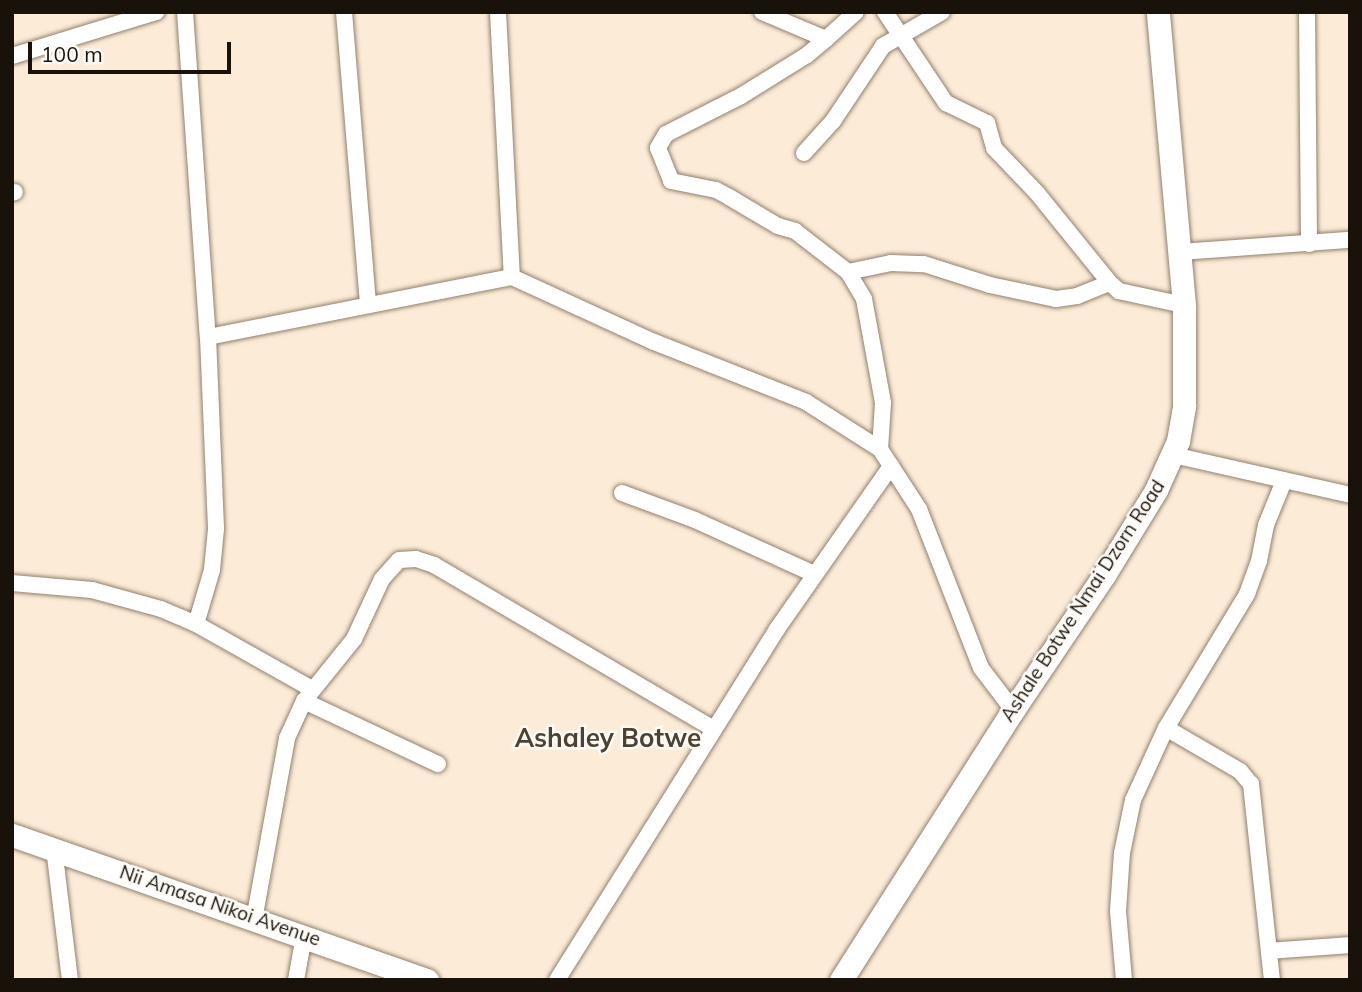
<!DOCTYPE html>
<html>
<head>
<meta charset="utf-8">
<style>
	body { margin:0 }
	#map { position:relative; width:1362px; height:992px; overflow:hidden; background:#fcebd7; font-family:Mulish,sans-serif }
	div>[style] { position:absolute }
	.roads { filter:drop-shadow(0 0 2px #90816e) drop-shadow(0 0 2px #90816e) }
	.street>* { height:16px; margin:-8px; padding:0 8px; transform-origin:8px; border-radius:8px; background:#fff }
	.secondary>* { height:23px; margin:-11.5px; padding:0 11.5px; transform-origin:11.5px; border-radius:11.5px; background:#fff }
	span { translate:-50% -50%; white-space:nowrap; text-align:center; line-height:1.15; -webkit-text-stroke:5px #fefbf7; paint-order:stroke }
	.street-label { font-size:19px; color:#18120b }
	.district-label { font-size:26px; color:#4e4130; font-weight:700 }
	.frame { position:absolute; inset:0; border:14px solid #18120b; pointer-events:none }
	.scale { position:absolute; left:28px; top:42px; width:203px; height:32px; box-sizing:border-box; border:4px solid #18120b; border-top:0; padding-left:9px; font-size:21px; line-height:24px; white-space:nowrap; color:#18120b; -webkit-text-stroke:5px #fefbf7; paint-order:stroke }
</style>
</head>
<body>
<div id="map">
	<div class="roads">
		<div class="street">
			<i style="left:185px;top:12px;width:326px;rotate:86deg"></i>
			<i style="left:208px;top:337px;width:192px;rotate:87.6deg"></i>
			<i style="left:216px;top:529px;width:41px;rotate:95.6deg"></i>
			<i style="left:212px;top:570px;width:56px;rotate:106.5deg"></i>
			<i style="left:344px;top:12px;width:294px;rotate:85.3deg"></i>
			<i style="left:498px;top:12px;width:265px;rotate:87deg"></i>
			<i style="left:512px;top:277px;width:156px;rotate:24.6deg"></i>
			<i style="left:654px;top:342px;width:163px;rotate:21.5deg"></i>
			<i style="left:806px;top:402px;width:88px;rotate:32.4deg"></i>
			<i style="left:880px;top:449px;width:72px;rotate:57deg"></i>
			<i style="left:919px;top:509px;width:171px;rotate:68.7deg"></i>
			<i style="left:981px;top:668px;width:53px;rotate:52.7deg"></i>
			<i style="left:762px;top:12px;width:69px;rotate:22.9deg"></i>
			<i style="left:826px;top:39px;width:40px;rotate:-42deg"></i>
			<i style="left:885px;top:12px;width:110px;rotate:56.2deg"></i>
			<i style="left:946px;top:103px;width:46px;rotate:26deg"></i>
			<i style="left:987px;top:123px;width:26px;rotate:74deg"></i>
			<i style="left:994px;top:148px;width:62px;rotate:46.3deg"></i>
			<i style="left:1037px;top:193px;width:116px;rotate:51deg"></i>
			<i style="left:1110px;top:283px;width:12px;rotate:42deg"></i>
			<i style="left:1119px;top:291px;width:66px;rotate:12.2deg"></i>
			<i style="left:1307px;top:12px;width:232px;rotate:89.5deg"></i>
			<i style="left:826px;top:39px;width:25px;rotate:140deg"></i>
			<i style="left:807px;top:55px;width:78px;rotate:148.2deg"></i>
			<i style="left:741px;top:96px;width:84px;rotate:153.1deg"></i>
			<i style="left:666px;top:134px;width:16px;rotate:120deg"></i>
			<i style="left:658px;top:148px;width:35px;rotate:68deg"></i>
			<i style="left:671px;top:181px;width:46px;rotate:11.3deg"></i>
			<i style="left:716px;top:190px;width:15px;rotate:28deg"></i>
			<i style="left:729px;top:197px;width:57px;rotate:30.6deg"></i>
			<i style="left:778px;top:226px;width:18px;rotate:16deg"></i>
			<i style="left:795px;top:231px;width:67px;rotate:37.7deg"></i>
			<i style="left:848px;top:272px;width:31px;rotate:59deg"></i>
			<i style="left:864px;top:299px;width:106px;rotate:79.6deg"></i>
			<i style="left:883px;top:403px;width:46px;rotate:93.7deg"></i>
			<i style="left:12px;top:56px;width:151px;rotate:-17deg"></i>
			<i style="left:804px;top:153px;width:43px;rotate:-47.8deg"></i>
			<i style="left:833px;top:121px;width:90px;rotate:-56.3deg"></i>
			<i style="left:883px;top:46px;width:68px;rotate:-30deg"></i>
			<i style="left:12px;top:193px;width:3px;rotate:-18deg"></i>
			<i style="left:1181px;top:252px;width:169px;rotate:-4.1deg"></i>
			<i style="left:848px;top:272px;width:44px;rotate:-11.8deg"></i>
			<i style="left:891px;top:263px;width:33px;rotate:2deg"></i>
			<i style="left:924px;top:264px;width:69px;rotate:17.7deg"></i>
			<i style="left:990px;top:285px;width:67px;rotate:12deg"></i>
			<i style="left:1056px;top:299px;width:21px;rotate:-8deg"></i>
			<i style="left:1077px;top:296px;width:35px;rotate:-22deg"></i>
			<i style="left:208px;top:337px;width:310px;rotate:-11.2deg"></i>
			<i style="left:1173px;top:455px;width:181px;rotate:12.7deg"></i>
			<i style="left:622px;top:493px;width:78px;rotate:20.3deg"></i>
			<i style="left:695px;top:520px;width:131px;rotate:24.4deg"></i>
			<i style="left:12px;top:583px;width:80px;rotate:5deg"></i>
			<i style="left:92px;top:590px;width:72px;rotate:15.4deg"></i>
			<i style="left:161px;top:609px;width:38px;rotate:23deg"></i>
			<i style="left:196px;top:624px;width:133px;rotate:29.3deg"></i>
			<i style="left:304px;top:701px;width:148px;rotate:25.2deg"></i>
			<i style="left:1166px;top:728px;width:86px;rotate:30.2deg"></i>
			<i style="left:1240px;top:771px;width:17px;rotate:50deg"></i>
			<i style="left:1251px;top:784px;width:197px;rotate:83.9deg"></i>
			<i style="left:54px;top:848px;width:133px;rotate:83.1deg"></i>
			<i style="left:254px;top:920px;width:185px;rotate:-79.7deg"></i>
			<i style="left:287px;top:738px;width:41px;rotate:-65.3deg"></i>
			<i style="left:304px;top:701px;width:80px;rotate:-51.1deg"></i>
			<i style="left:354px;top:639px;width:66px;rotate:-65deg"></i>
			<i style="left:382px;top:579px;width:25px;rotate:-48deg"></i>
			<i style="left:399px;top:560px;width:17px;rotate:-3deg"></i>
			<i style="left:416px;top:559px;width:19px;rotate:18deg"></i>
			<i style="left:434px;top:565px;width:324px;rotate:30.4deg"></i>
			<i style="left:1269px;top:951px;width:81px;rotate:-4.2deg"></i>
			<i style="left:296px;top:980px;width:45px;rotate:-79.7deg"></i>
			<i style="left:557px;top:980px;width:414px;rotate:-57.9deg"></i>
			<i style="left:777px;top:629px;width:199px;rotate:-55deg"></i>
			<i style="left:1124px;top:980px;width:69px;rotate:-95deg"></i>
			<i style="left:1118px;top:911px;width:58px;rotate:-86.1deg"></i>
			<i style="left:1122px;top:853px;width:54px;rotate:-78.3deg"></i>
			<i style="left:1133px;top:800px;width:79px;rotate:-65.4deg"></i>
			<i style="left:1166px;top:728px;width:157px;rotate:-58.8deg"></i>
			<i style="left:1247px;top:594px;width:35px;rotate:-70deg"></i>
			<i style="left:1259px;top:561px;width:37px;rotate:-79deg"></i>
			<i style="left:1266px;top:525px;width:48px;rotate:-67.8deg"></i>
		</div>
		<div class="secondary">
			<i style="left:12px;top:835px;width:440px;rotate:19.3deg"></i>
			<i style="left:841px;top:980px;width:320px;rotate:-57.5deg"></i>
			<i style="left:1013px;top:710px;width:163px;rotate:-56deg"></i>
			<i style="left:1104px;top:575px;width:100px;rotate:-58.5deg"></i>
			<i style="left:1156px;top:490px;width:54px;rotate:-65.8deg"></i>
			<i style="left:1178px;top:441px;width:36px;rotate:-80deg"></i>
			<i style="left:1184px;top:406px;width:101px;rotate:-90deg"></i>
			<i style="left:1184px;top:305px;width:294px;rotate:-95.1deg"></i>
		</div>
	</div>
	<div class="street-label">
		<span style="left:1083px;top:601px;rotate:-57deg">Ashale Botwe Nmai Dzorn Road</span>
		<span style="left:220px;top:906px;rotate:19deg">Nii Amasa Nikoi Avenue</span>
	</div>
	<div class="district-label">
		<span style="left:608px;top:738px">Ashaley Botwe</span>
	</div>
	<div class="frame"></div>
	<div class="scale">100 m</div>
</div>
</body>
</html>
